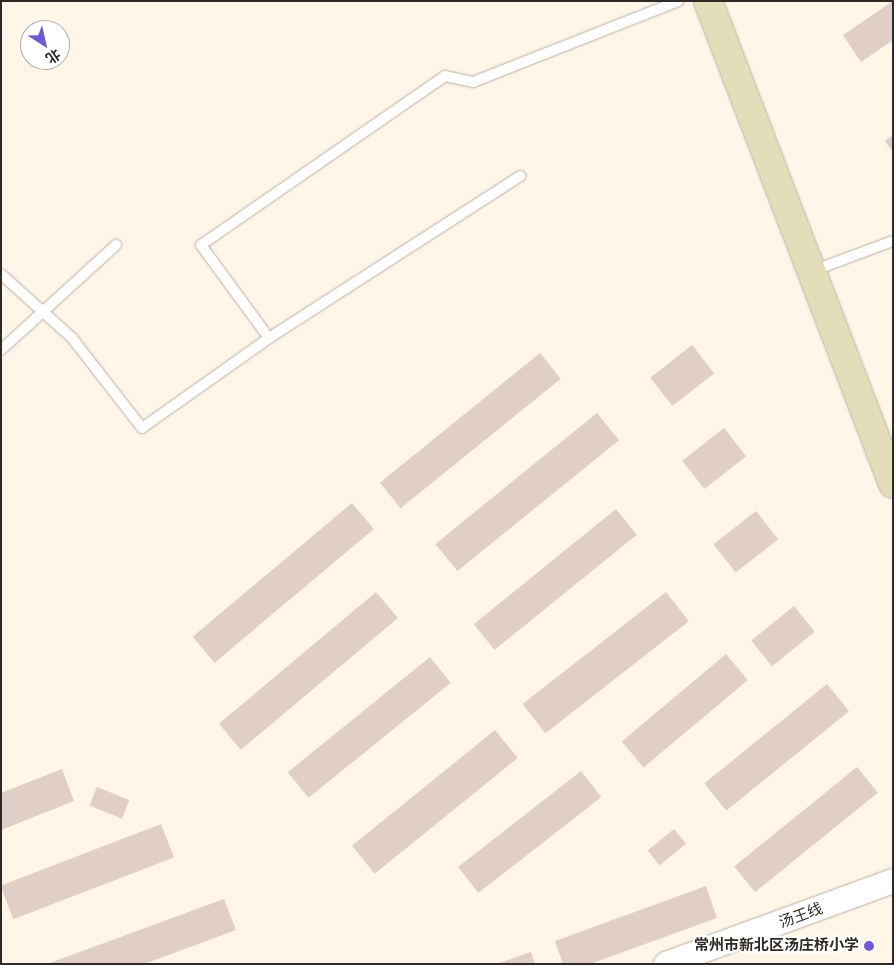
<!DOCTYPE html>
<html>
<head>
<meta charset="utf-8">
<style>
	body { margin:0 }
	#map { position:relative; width:894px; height:965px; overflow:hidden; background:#fff5e9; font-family:"Roboto Serif","Noto Sans SC",serif }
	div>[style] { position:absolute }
	.building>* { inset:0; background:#e1cec6; transform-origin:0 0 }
	.roads { filter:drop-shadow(0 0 1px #bcb0a2) drop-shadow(0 0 1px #bcb0a2) }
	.service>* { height:10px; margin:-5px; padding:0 5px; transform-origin:5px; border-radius:5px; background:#fff }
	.tertiary>* { height:24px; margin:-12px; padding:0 12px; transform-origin:12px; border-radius:12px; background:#fff }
	.secondary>* { height:28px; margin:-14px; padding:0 14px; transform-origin:14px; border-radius:14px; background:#e3deb9 }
	.dots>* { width:14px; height:14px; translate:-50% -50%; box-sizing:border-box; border:2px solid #fff; border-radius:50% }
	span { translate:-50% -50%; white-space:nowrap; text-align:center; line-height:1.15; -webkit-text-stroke:4.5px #fff; paint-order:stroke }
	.street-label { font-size:15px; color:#2f2a25 }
	.poi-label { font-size:15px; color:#2f2a25; font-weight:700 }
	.right { translate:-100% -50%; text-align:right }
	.frame { position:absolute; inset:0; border:2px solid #2f2a25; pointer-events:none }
	.north { position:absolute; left:20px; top:20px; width:50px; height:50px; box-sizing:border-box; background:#fff; border:1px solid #acaaa8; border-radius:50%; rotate:145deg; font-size:14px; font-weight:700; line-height:20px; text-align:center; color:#2f2a25 }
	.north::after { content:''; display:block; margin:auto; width:18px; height:22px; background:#6f5ad4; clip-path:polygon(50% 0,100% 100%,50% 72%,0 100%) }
</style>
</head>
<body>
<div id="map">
	<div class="building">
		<i style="clip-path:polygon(893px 1px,893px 40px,861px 62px,843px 35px)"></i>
		<i style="clip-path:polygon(893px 135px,893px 152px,885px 141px)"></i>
		<i style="left:692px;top:345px;width:36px;height:53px;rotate:52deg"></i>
		<i style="left:540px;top:353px;width:33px;height:206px;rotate:51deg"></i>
		<i style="left:597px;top:413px;width:35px;height:208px;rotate:51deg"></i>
		<i style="left:724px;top:428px;width:36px;height:53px;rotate:52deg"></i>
		<i style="left:352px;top:503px;width:34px;height:208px;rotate:50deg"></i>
		<i style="left:616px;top:509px;width:33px;height:183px;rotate:51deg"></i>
		<i style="left:756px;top:511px;width:36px;height:54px;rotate:52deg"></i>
		<i style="left:376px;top:592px;width:34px;height:205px;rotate:50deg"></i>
		<i style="left:666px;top:592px;width:37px;height:182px;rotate:52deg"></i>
		<i style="left:794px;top:606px;width:33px;height:55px;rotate:51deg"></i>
		<i style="left:726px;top:654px;width:34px;height:136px;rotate:50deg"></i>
		<i style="left:430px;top:657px;width:33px;height:183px;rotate:51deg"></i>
		<i style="left:827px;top:684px;width:35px;height:158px;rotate:51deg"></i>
		<i style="left:495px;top:730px;width:36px;height:184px;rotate:51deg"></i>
		<i style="left:857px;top:767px;width:33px;height:158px;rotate:51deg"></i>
		<i style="clip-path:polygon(62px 769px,74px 801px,1px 830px,1px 793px)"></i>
		<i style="left:581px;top:771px;width:33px;height:156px;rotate:52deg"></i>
		<i style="left:97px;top:787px;width:35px;height:20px;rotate:22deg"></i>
		<i style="left:161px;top:824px;width:36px;height:172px;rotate:69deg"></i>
		<i style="left:674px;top:829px;width:19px;height:34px;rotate:51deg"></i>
		<i style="clip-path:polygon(706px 886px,717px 918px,590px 964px,563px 964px,555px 941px)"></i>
		<i style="clip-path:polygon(224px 899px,236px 930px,144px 964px,47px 964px)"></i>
		<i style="clip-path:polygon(531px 952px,535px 964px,499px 964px,499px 963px)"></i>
	</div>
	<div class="roads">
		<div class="service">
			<i style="left:812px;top:271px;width:86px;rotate:-20.3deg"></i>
			<i style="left:1px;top:274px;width:96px;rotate:42deg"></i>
			<i style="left:72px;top:338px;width:114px;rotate:52.1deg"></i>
			<i style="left:142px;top:428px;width:156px;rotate:-35.3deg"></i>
			<i style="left:269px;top:338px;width:299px;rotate:-32.8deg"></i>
			<i style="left:269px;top:338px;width:115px;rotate:-126.2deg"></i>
			<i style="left:201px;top:245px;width:297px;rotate:-34.7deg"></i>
			<i style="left:445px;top:76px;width:29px;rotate:12deg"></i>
			<i style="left:473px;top:82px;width:221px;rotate:-21.5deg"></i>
			<i style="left:1px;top:350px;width:156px;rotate:-42.4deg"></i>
		</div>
		<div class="tertiary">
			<i style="left:666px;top:964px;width:242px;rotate:-20.1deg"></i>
		</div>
		<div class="secondary">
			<i style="left:708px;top:1px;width:517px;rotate:69.04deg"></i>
		</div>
	</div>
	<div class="dots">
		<i style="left:869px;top:946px;background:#6f5ad4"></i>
	</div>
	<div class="street-label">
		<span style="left:801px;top:916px;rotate:-20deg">汤王线</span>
	</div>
	<div class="poi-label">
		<span class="right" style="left:859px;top:946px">常州市新北区汤庄桥小学</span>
	</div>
	<div class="frame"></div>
	<div class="north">北</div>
</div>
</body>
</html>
